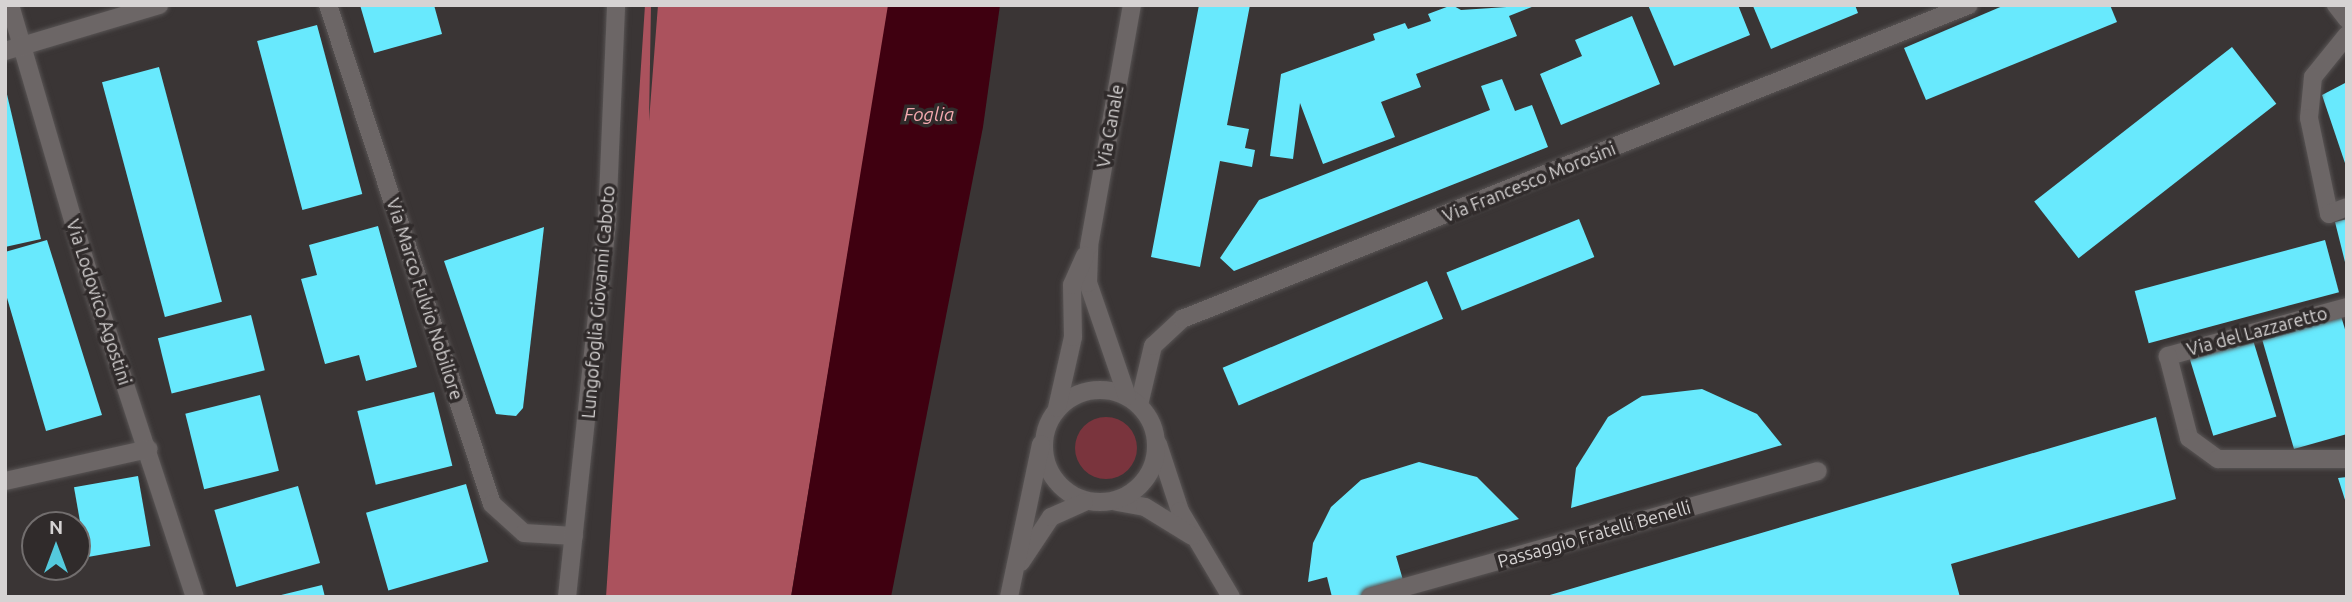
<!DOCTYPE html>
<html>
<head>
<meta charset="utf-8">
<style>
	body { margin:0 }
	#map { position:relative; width:2352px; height:602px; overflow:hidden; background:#3a3535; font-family:Ubuntu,sans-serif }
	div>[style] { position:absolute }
	.green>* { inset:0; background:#7a343d }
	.round { border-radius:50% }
	.forest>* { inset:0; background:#ab525d }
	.water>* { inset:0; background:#3f0010 }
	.building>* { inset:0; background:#68e9fd; transform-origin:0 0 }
	.roads { filter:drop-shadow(0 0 2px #585454) drop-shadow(0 0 2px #585454) }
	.pedestrian>* { height:18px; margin:-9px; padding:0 9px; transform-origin:9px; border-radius:9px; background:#6c6666 }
	.minor>* { height:18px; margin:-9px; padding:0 9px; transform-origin:9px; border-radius:9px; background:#6c6666 }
	.tertiary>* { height:18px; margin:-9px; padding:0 9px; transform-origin:9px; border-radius:9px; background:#6c6666 }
	.tertiary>.ring { margin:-9px; padding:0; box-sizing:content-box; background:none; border:18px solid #6c6666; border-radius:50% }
	span { translate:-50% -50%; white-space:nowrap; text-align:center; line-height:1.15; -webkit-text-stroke:7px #302b2b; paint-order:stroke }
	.street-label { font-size:18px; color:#d6d3d3 }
	.water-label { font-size:19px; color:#f4a9af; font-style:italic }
	.frame { position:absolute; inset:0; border:7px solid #d6d3d3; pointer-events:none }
	.north { position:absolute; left:21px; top:511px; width:70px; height:70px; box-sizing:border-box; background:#302b2b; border:2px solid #726e6e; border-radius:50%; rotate:0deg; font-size:19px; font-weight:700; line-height:28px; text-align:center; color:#d6d3d3 }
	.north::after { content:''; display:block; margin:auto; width:24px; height:32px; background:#54cadd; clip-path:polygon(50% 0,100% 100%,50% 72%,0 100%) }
</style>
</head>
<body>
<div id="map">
	<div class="green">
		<i class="round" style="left:1075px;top:417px;width:62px;height:62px"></i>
	</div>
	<div class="forest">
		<i style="clip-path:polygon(645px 5px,651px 5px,649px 121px,658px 5px,889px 5px,791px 597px,606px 597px)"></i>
	</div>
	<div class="water">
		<i style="clip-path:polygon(888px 5px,1000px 5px,983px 127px,891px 597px,791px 597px)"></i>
	</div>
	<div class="building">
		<i style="clip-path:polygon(360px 5px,434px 5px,442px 34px,374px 53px)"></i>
		<i style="clip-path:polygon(1199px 5px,1250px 5px,1227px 125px,1249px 129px,1245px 148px,1255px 150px,1252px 167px,1220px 161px,1200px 267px,1151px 257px)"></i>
		<i style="clip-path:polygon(1452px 5px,1461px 10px,1537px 5px,1509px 16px,1517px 36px,1416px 74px,1421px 87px,1381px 102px,1395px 137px,1323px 164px,1300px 103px,1293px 159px,1270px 156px,1281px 74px,1375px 40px,1373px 34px,1405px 23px,1408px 29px,1431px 21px,1428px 14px)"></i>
		<i style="clip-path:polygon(1648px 5px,1738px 5px,1750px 35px,1674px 66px)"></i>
		<i style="clip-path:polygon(1855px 5px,1858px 13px,1771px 49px,1753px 6px)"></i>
		<i style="clip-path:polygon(2005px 5px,2110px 5px,2117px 22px,1926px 100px,1904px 48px)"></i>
		<i style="clip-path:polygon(1632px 16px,1660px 84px,1561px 125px,1540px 74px,1582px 56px,1575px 40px)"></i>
		<i style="left:317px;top:25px;width:175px;height:62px;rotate:75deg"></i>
		<i style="left:2232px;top:47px;width:72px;height:251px;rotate:52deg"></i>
		<i style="left:159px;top:67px;width:243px;height:59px;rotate:75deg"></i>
		<i style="clip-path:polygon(1502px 79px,1515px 111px,1532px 105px,1548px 147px,1234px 271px,1220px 258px,1259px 200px,1490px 110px,1481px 86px)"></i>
		<i style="clip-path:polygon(2347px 82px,2347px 169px,2322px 95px)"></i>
		<i style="clip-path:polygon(5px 86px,41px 239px,5px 247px)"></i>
		<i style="left:1579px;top:219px;width:41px;height:143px;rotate:68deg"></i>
		<i style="clip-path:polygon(2347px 219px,2347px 266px,2346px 266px,2335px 222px)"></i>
		<i style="clip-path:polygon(378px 226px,417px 367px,366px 381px,359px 355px,325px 364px,301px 279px,317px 275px,309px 245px)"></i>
		<i style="clip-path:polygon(544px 227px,523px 408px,516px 416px,496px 414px,444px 261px)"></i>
		<i style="clip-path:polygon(47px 240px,102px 415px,46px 431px,5px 291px,5px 252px)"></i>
		<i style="left:2325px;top:240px;width:54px;height:197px;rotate:75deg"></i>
		<i style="left:1427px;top:281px;width:41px;height:222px;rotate:67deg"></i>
		<i style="left:251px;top:315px;width:57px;height:96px;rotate:76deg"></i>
		<i style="clip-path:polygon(2341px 316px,2347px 336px,2347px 434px,2294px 449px,2262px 339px)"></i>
		<i style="left:2253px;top:340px;width:80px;height:66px;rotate:73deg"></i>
		<i style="clip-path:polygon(1702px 389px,1757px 414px,1782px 445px,1571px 508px,1576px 468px,1608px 417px,1642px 396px)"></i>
		<i style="left:434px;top:392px;width:76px;height:79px;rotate:76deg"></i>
		<i style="left:260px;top:395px;width:78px;height:77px;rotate:76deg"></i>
		<i style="clip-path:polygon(2156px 417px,2176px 499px,1951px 564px,1960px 597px,1543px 597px)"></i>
		<i style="clip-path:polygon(1419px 462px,1477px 477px,1519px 519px,1396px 556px,1408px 597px,1332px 597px,1327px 577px,1308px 582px,1313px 543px,1331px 507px,1361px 480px)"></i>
		<i style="left:138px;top:476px;width:71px;height:65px;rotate:80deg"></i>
		<i style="clip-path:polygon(2347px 477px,2347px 503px,2346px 503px,2338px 478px)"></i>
		<i style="left:466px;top:484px;width:81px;height:104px;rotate:74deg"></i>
		<i style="left:298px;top:486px;width:80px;height:87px;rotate:74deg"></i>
		<i style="clip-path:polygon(322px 585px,325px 597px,278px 597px,277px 596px)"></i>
	</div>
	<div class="roads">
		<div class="pedestrian">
			<i style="left:1370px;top:597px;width:465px;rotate:-15.7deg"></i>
		</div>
		<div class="minor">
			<i style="left:10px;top:5px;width:275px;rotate:73.7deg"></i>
			<i style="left:87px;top:269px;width:345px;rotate:71.8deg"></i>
			<i style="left:328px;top:5px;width:525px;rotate:71.81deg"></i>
			<i style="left:492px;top:504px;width:43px;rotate:42.2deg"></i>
			<i style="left:524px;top:533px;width:50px;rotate:3.4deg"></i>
			<i style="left:2347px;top:35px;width:54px;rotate:129deg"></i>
			<i style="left:2313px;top:77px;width:41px;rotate:95.6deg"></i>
			<i style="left:2309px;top:118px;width:98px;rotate:78.2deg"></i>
			<i style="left:2329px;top:214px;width:19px;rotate:-21deg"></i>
			<i style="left:5px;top:51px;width:161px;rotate:-16.6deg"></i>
			<i style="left:2347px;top:307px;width:186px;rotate:164.7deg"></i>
			<i style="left:2168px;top:356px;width:85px;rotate:75.6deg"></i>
			<i style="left:2189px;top:438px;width:36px;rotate:36deg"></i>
			<i style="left:2218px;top:459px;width:129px"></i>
			<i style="left:1139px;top:405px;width:61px;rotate:-76.7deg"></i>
			<i style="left:1153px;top:346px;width:40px;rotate:-43deg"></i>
			<i style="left:1182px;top:319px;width:847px;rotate:-21.75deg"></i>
			<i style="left:1158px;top:444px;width:71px;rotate:71.8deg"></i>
			<i style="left:1180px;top:511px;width:100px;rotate:59.3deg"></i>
			<i style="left:5px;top:481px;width:147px;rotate:-12.6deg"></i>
			<i style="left:1117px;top:502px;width:28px;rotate:10deg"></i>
			<i style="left:1145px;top:507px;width:55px;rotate:31.7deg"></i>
		</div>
		<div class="tertiary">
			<i style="left:2336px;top:5px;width:18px;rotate:52deg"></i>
			<i class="ring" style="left:1044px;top:390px;width:94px;height:94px"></i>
			<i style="left:1127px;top:396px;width:120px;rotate:-109deg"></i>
			<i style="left:1088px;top:283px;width:37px;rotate:-88deg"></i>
			<i style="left:1089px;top:246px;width:245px;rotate:-79.9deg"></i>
			<i style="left:1057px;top:408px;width:73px;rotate:-77.3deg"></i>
			<i style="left:1073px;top:337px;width:52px;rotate:-91.1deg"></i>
			<i style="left:1072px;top:285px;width:32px;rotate:-66deg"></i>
			<i style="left:1021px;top:562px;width:54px;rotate:-56.3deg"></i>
			<i style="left:1051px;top:517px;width:36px;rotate:-24deg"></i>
			<i style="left:567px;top:597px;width:377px;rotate:-83.9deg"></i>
			<i style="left:607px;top:222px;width:217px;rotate:-87.6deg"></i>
			<i style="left:1009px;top:597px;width:156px;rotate:-78.2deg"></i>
		</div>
	</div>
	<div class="street-label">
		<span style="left:1110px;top:126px;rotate:-80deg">Via Canale</span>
		<span style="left:1529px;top:182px;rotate:-22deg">Via Francesco Morosini</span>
		<span style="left:425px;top:299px;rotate:72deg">Via Marco Fulvio Nobiliore</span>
		<span style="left:99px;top:302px;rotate:72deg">Via Lodovico Agostini</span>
		<span style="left:598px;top:302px;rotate:-85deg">Lungofoglia Giovanni Caboto</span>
		<span style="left:2257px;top:331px;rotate:-15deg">Via del Lazzaretto</span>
		<span style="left:1594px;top:534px;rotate:-16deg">Passaggio Fratelli Benelli</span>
	</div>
	<div class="water-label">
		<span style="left:929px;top:115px">Foglia</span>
	</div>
	<div class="frame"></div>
	<div class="north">N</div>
</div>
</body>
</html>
